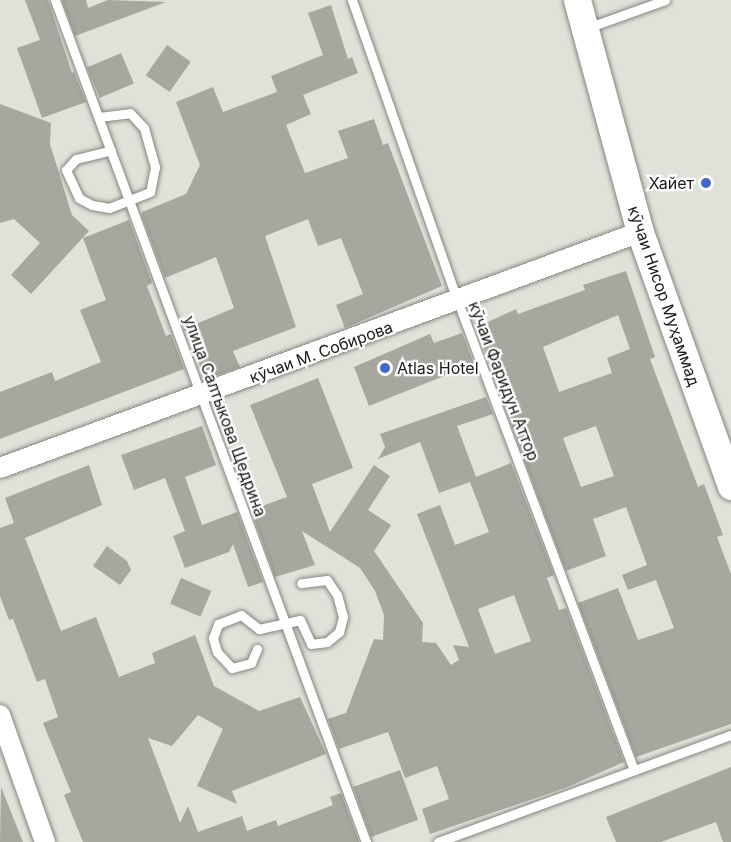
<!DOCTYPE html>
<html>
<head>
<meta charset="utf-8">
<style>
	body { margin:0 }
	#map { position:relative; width:731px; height:842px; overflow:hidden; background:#e0e1d9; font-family:Inter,sans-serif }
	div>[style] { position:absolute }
	.building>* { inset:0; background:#a6a79f; transform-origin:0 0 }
	.roads { filter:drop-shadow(0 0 2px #85877f) drop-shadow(0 0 2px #85877f) }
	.lane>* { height:9px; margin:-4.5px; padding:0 4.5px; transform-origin:4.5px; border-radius:4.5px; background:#fff }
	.street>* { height:20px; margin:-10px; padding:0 10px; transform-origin:10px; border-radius:10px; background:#fff }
	.secondary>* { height:27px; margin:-13.5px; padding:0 13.5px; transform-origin:13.5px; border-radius:13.5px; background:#fff }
	.dots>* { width:16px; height:16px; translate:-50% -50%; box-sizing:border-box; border:3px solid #fff; border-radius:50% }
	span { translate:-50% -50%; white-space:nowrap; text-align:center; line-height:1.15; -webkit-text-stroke:4.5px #fff; paint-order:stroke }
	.poi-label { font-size:16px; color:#1a1b18 }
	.right { translate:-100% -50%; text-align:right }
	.left { translate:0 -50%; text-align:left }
	.street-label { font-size:16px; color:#1a1b18 }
</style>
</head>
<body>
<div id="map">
	<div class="building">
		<i style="clip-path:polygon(25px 0,48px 0,72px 73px,74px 72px,86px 102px,42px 118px,17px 48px,40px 40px)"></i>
		<i style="clip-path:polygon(62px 0,86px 0,88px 8px,108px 0,166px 2px,75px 36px)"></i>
		<i style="clip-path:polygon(331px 5px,348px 59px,352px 57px,358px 73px,303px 95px,311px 114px,286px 125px,305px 173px,348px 158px,338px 131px,374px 119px,383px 145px,388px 143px,442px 286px,345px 328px,336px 305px,363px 294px,341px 238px,318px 246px,308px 219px,265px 236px,296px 327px,233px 351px,240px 367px,206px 379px,184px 329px,234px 308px,216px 257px,165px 278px,142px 216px,142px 212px,186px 194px,200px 165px,176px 102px,213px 87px,223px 112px,277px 92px,271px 76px,323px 55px,308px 13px)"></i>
		<i style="left:167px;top:45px;width:29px;height:37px;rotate:35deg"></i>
		<i style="left:121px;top:53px;width:33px;height:37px;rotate:67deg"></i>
		<i style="clip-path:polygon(0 104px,51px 123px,50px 144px,72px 215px,89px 231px,31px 294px,11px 275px,40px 243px,14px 219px,0 223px)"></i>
		<i style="clip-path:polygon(129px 220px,152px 283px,147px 286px,166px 336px,171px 334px,184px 369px,0 439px,0 392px,52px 372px,55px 381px,101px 362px,80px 310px,106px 300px,83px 238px)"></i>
		<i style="clip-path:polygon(evenodd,626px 271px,655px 357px,650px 359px,698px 487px,704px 484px,723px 535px,717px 537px,731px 574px,731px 724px,636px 757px,578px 603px,618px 588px,638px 640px,674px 628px,656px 580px,628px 590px,622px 575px,647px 565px,626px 507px,593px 519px,606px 556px,566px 571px,499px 392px,503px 390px,475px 328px,516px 309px,518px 314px,585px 290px,583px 285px,626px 271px,618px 315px,630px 349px,607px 358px,612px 373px,559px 392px,543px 347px,618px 315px,626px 271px,596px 426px,614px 476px,581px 487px,563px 438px,596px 426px)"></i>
		<i style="clip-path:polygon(462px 333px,474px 364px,369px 406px,354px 367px,430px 334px,434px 343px)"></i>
		<i style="clip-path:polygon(evenodd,318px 378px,353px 468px,312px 484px,330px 532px,374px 465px,390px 476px,368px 510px,391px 525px,374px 551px,423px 623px,422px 642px,436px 643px,451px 665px,459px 660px,453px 645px,469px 647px,417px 514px,440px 505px,455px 545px,489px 532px,470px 482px,439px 493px,420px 442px,378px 459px,385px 447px,380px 434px,486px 397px,493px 414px,457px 426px,476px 477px,511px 463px,554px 575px,547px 578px,559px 610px,566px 608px,624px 762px,565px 788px,430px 834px,422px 809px,449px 799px,437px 766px,405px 778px,388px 732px,339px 749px,328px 719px,346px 713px,374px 639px,383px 640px,384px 615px,375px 591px,360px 568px,302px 531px,315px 565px,275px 577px,251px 510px,287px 497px,250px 405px,318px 378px,514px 595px,531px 641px,495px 654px,478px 609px,514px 595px)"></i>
		<i style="clip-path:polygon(202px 426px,216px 465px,185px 477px,202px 525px,237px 512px,263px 582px,248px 587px,233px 544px,229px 552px,185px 568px,173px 536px,185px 531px,165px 478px,134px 490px,121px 455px)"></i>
		<i style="clip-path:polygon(89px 465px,102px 505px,25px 538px,61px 631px,96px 617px,119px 677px,155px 663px,152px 653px,195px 635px,214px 686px,259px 711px,300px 697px,326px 754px,232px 791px,237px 804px,197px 786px,223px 729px,198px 715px,172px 746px,148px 738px,180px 823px,188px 806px,198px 832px,242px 816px,247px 831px,276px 820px,278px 826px,333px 805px,330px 797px,341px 793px,359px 842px,83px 842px,64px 795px,71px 792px,43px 723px,58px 717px,45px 679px,37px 682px,13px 619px,9px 620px,0 596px,0 528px,14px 523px,5px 498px)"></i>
		<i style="clip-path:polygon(107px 546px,127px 561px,131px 570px,120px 585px,93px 566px)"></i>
		<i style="left:181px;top:578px;width:33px;height:28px;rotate:23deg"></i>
		<i style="clip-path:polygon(731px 767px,731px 842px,723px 842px,716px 822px,661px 842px,616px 842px,606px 817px)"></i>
		<i style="left:400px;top:770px;width:53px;height:50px;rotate:70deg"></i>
		<i style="clip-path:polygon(1px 787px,23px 842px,0 842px)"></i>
	</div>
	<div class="roads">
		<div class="lane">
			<i style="left:55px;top:0;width:898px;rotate:69.73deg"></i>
			<i style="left:352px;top:0;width:320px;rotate:70.7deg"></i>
			<i style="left:458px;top:302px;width:500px;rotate:69.4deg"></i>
			<i style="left:587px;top:28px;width:83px;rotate:-19.7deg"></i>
			<i style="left:99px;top:117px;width:31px;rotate:-7deg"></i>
			<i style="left:130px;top:113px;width:21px;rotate:47deg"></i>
			<i style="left:144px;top:128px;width:41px;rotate:74.2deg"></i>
			<i style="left:155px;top:167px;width:25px;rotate:101deg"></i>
			<i style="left:150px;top:192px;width:44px;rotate:158.7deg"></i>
			<i style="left:109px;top:208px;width:17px;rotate:-170deg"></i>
			<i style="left:92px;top:205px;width:15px;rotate:-152deg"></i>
			<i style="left:79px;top:198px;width:31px;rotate:-115deg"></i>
			<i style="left:66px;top:170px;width:15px;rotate:-48deg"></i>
			<i style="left:76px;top:159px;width:36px;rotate:-14deg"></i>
			<i style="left:257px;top:649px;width:15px;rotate:113deg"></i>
			<i style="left:251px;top:663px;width:20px;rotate:165deg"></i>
			<i style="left:232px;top:668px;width:22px;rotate:-133deg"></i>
			<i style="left:217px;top:652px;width:15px;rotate:-106deg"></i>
			<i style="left:213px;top:638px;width:15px;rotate:-70deg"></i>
			<i style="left:218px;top:624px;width:25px;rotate:-21deg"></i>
			<i style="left:241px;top:615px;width:23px;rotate:38deg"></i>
			<i style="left:259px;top:629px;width:42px;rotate:-12.4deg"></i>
			<i style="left:300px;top:620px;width:26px;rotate:65deg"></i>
			<i style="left:311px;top:644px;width:16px;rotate:-7deg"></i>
			<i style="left:327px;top:642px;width:16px;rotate:-40deg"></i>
			<i style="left:339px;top:632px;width:16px;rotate:-75deg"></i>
			<i style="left:343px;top:617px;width:23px;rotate:-105deg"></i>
			<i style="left:337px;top:595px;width:18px;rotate:-124deg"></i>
			<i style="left:327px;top:580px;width:26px;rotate:173deg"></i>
			<i style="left:438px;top:842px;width:312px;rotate:-20.1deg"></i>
		</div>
		<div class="street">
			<i style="left:0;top:468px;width:682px;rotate:-20.24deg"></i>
			<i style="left:0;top:715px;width:135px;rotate:70.5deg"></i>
		</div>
		<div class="secondary">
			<i style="left:577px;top:0;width:240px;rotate:74.8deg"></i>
			<i style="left:640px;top:232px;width:270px;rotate:70.3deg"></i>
		</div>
	</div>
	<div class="dots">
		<i style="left:706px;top:183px;background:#3b67d7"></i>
		<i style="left:385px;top:368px;background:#3b67d7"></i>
	</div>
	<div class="poi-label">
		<span class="right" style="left:694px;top:183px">Хайет</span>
		<span class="left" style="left:397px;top:368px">Atlas Hotel</span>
	</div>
	<div class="street-label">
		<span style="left:664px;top:296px;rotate:71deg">кӯчаи Нисор Муҳаммад</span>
		<span style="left:321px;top:352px;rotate:-20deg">кӯчаи М. Собирова</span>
		<span style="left:504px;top:381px;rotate:69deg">кӯчаи Фаридун Аттор</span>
		<span style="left:225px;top:416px;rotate:70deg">улица Салтыкова Щедрина</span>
	</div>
</div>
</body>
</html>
